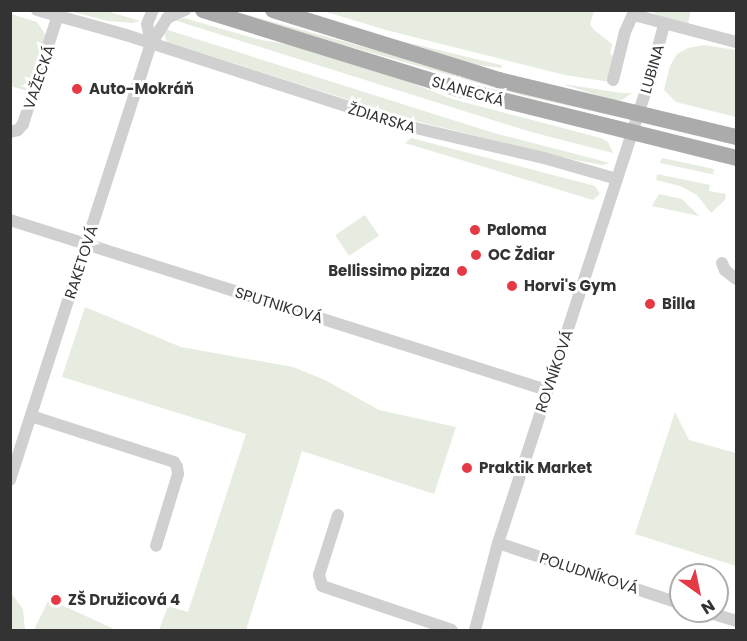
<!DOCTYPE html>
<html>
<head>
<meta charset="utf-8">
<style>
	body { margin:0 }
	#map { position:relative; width:747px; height:641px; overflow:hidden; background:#fff; font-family:Poppins,sans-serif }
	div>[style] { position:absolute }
	.green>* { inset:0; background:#e6ecdf; transform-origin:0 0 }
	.minor>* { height:12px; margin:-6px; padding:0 6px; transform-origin:6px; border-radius:6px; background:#d0d0d0 }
	.major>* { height:16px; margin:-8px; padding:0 8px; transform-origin:8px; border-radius:8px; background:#ababab }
	.dots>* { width:16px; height:16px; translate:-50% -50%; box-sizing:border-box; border:3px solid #fff; border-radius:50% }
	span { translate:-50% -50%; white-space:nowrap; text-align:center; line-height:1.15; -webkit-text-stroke:6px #fff; paint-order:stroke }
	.street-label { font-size:15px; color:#333 }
	.poi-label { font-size:15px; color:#333; font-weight:700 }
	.left { translate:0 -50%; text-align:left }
	.right { translate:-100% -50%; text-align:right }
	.frame { position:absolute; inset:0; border:12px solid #333; pointer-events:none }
	.north { position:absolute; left:669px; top:563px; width:60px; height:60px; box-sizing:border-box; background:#fff; border:2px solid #adadad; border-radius:50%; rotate:147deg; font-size:16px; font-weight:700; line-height:24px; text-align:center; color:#333 }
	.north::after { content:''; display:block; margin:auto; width:21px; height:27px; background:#e63946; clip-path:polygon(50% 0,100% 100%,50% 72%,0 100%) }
</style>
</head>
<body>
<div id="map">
	<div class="green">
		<i style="clip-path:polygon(69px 11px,107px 11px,140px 21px,132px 23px,108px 21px)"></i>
		<i style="clip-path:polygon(224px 11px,233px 11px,618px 117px,521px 95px)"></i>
		<i style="clip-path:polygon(323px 11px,594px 11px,590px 24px,594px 30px,612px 44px,610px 54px,616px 57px,610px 82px,565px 75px,386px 30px)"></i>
		<i style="clip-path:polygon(651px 11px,691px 11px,688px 23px,659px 16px)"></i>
		<i style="clip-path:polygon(11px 14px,37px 22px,45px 34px,33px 93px,11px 86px)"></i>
		<i style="clip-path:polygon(184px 18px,257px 39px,296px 46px,377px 69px,452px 99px,601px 138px,608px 142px,613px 153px,531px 132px,174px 20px)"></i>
		<i style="clip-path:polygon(165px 29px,494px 133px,610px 163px,602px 165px,570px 159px,412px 120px,167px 42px,164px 33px)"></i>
		<i style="clip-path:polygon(384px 37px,501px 65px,502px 68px,469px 64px)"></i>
		<i style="clip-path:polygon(704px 45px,736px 50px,736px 117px,676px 102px,664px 90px,670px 66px,677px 54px,688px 48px)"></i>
		<i style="clip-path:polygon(563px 84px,621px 93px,632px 93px,622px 100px,614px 101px)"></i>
		<i style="clip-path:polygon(411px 138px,595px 186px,600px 194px,593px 200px,405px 143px)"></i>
		<i style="clip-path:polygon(662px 158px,714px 169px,713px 174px,730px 178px,660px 163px)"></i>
		<i style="clip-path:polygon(657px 174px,710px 185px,709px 191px,726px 194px,725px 200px,711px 213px,697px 195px,680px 186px,656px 180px)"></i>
		<i style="clip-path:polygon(659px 194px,682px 199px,699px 216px,652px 206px)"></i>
		<i style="left:365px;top:215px;width:25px;height:36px;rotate:56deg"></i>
		<i style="clip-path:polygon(85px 307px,181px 347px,293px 367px,325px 380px,379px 410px,456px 427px,434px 494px,302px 451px,246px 630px,159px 630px,168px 606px,188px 612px,246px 434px,62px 377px)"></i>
		<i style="clip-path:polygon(675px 412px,689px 440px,736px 453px,736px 566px,635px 534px)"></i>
		<i style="clip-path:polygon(11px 593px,23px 609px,25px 630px,11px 630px)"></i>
		<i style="clip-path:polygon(49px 599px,116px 630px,34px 630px)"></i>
	</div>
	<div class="minor">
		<i style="left:37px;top:10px;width:92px;rotate:15.7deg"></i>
		<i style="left:126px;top:35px;width:299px;rotate:17.9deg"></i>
		<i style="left:411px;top:127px;width:137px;rotate:13.1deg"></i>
		<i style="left:544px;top:158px;width:76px;rotate:16deg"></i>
		<i style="left:634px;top:15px;width:106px;rotate:14.8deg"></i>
		<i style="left:151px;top:44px;width:20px;rotate:-101deg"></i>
		<i style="left:147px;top:24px;width:15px;rotate:-67deg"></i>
		<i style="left:613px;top:80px;width:49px;rotate:-76deg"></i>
		<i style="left:625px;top:32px;width:24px;rotate:-66deg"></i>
		<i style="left:10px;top:132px;width:8px;rotate:-14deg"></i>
		<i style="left:18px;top:130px;width:8px;rotate:-50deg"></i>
		<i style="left:23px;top:124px;width:114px;rotate:-72.2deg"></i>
		<i style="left:10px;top:220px;width:563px;rotate:17.57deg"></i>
		<i style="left:722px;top:263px;width:8px;rotate:67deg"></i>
		<i style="left:725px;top:270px;width:14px;rotate:39deg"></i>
		<i style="left:31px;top:416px;width:150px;rotate:17.8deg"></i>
		<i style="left:174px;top:462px;width:6px;rotate:59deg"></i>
		<i style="left:177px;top:467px;width:7px;rotate:82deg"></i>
		<i style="left:178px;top:474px;width:75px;rotate:107deg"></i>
		<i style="left:10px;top:480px;width:458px;rotate:-72.1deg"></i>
		<i style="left:151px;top:44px;width:31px;rotate:-58deg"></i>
		<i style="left:167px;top:18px;width:20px;rotate:-24deg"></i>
		<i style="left:338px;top:515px;width:63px;rotate:107.6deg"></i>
		<i style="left:319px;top:575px;width:11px;rotate:75deg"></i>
		<i style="left:322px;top:586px;width:137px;rotate:18.7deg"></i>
		<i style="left:498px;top:543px;width:193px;rotate:18.4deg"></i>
		<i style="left:704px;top:611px;width:34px;rotate:17deg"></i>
		<i style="left:475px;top:630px;width:90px;rotate:-75.2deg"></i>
		<i style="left:498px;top:543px;width:482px;rotate:-71.9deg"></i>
		<i style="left:648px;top:85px;width:62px;rotate:-75.1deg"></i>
	</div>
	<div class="major">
		<i style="left:203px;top:10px;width:267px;rotate:17.2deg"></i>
		<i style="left:458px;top:89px;width:286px;rotate:13.9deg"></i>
		<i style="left:273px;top:10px;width:237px;rotate:17.2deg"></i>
		<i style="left:499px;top:80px;width:244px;rotate:13.5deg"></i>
	</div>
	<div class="dots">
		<i style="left:77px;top:89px;background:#e63946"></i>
		<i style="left:475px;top:230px;background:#e63946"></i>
		<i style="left:476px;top:255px;background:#e63946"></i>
		<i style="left:462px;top:271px;background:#e63946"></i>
		<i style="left:512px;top:286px;background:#e63946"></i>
		<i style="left:650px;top:304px;background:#e63946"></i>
		<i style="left:467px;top:468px;background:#e63946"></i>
		<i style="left:56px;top:600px;background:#e63946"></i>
	</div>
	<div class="street-label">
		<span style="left:652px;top:69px;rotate:-74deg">LUBINA</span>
		<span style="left:39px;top:77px;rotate:-71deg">VAŽECKÁ</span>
		<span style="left:468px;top:91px;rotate:16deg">SLANECKÁ</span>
		<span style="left:382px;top:118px;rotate:17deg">ŽDIARSKA</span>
		<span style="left:81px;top:262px;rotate:-72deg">RAKETOVÁ</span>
		<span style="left:279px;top:305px;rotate:17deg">SPUTNIKOVÁ</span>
		<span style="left:554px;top:371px;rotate:-71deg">ROVNÍKOVÁ</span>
		<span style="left:589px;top:573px;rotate:18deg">POLUDNÍKOVÁ</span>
	</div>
	<div class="poi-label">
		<span class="left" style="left:89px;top:89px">Auto-Mokráň</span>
		<span class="left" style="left:487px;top:230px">Paloma</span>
		<span class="left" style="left:488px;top:255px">OC Ždiar</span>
		<span class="right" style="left:450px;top:271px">Bellissimo pizza</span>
		<span class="left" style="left:524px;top:286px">Horvi's Gym</span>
		<span class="left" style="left:662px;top:304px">Billa</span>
		<span class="left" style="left:479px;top:468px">Praktik Market</span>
		<span class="left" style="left:68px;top:600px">ZŠ Družicová 4</span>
	</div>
	<div class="frame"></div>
	<div class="north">N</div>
</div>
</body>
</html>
